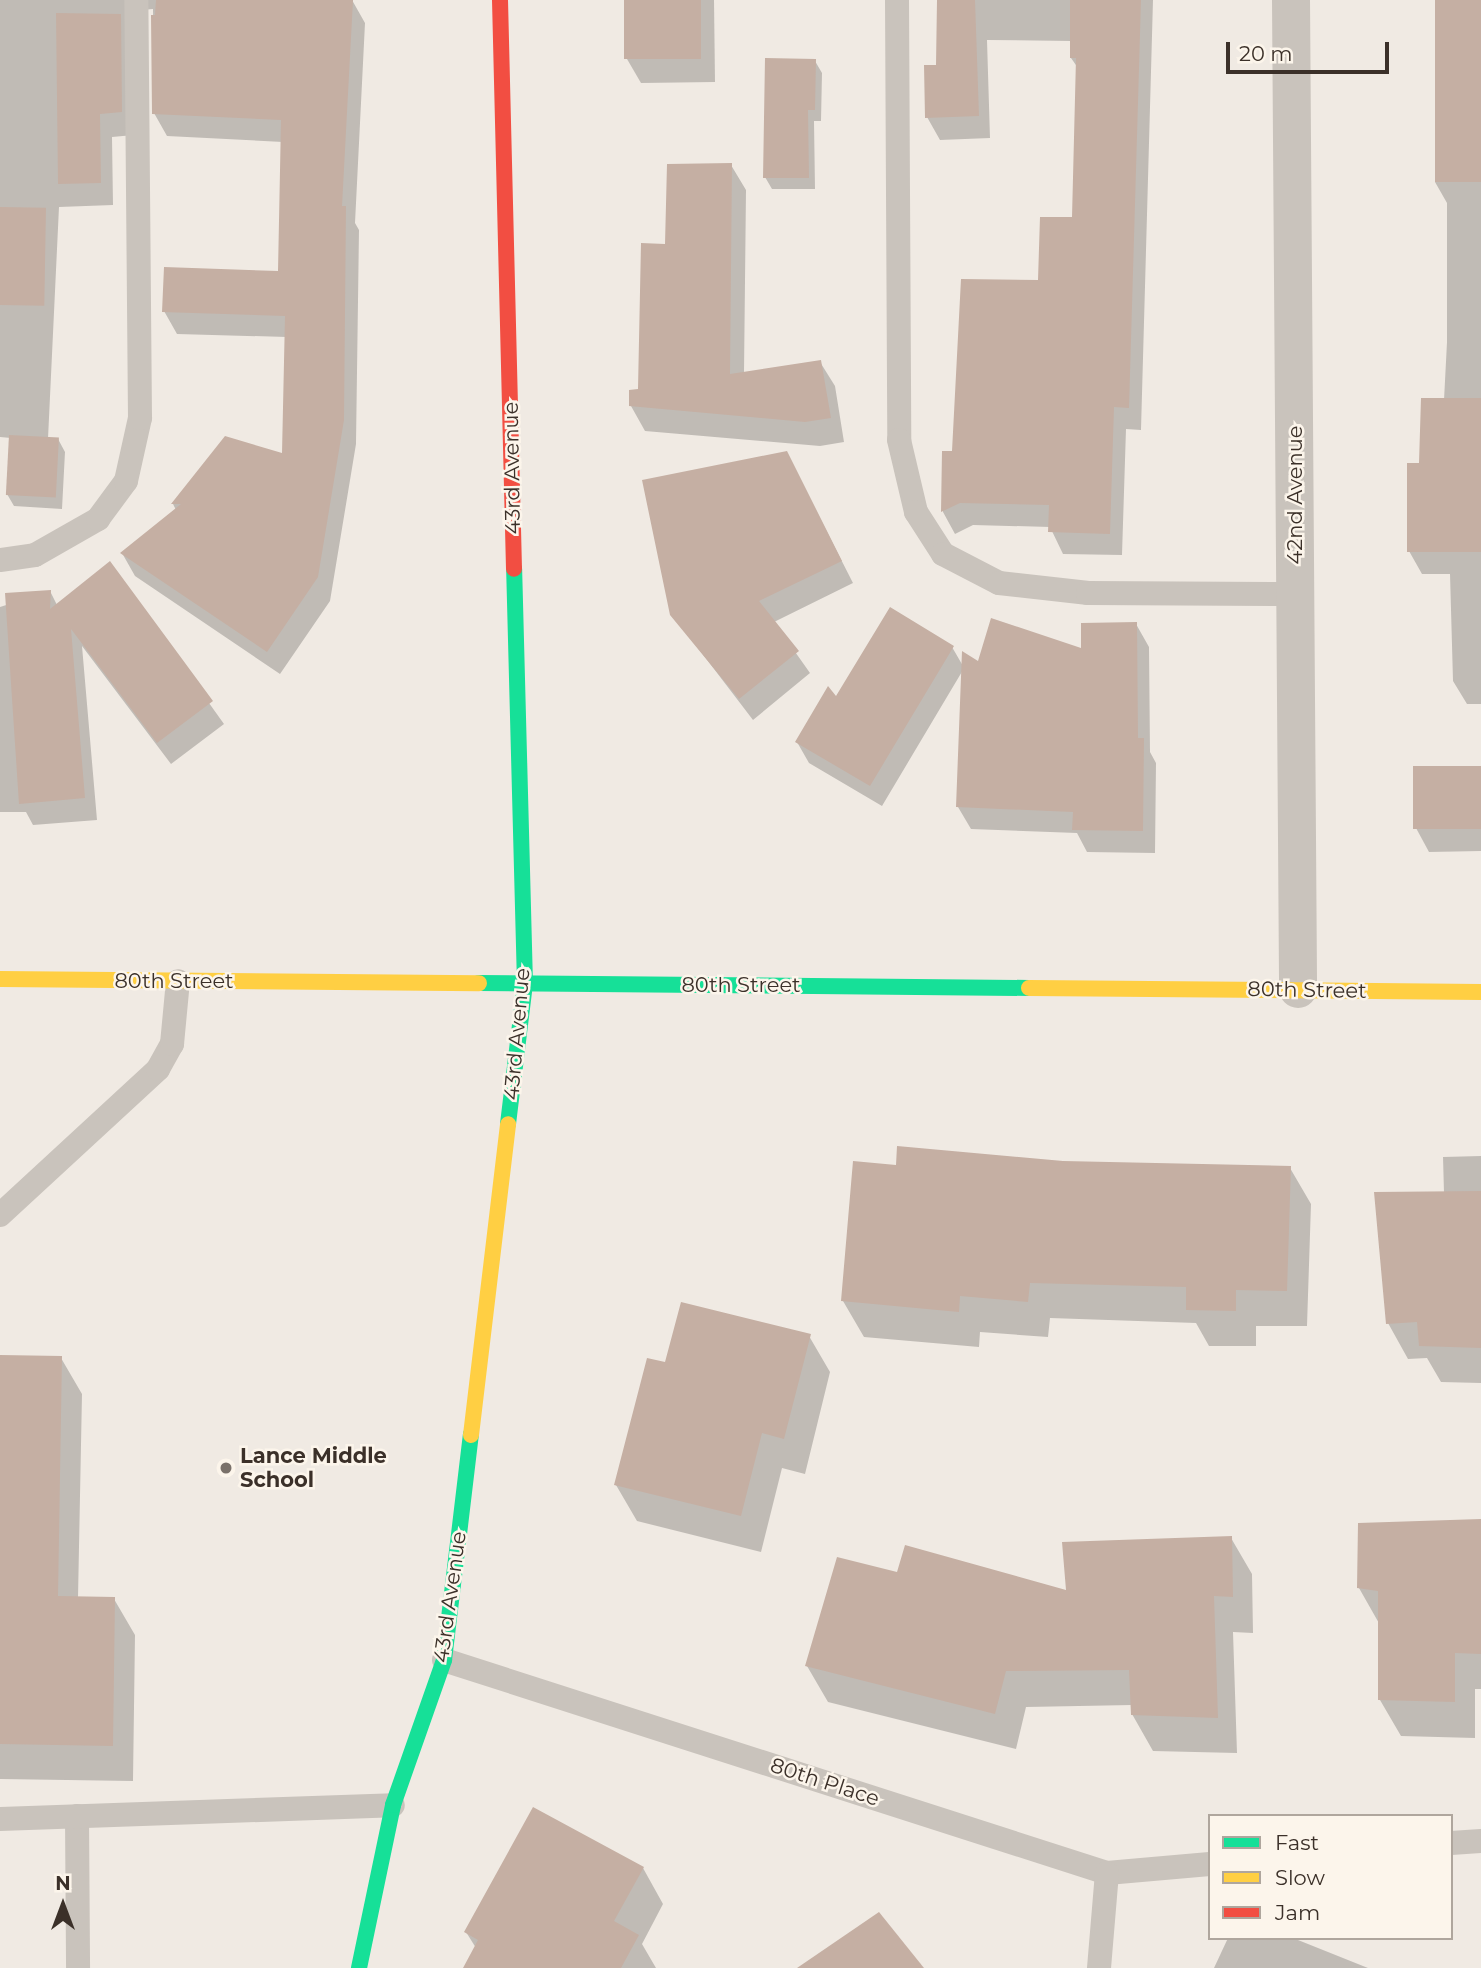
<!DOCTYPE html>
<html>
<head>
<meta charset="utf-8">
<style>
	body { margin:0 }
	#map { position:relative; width:1481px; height:1968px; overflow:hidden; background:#f0eae3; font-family:Montserrat,sans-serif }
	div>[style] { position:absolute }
	.shadow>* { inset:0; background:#0003 }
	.building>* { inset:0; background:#c5afa3; transform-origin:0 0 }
	.lane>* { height:24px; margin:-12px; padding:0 12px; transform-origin:12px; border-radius:12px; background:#c9c3bc }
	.street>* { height:38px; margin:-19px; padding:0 19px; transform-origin:19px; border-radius:19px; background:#c9c3bc }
	.fast>* { height:16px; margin:-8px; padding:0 8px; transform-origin:8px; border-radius:8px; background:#16e098 }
	.slow>* { height:16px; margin:-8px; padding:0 8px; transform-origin:8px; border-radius:8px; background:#ffcf43 }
	.jam>* { height:16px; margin:-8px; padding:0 8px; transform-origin:8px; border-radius:8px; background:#f24e42 }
	.dots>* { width:19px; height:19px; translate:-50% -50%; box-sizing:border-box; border:4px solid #fcf5eb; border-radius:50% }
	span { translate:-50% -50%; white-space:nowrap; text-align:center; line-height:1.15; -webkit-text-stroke:5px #fcf5eb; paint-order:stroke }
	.street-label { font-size:21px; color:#3b3029 }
	.poi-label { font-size:21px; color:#3b3029; font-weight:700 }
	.left { translate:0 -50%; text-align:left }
	.legend { position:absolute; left:1208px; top:1814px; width:245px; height:126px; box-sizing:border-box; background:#fcf5eb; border:2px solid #afa69d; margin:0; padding:9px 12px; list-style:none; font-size:21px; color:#3b3029 }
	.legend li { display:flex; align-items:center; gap:14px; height:35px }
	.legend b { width:35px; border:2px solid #afa69d }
	.north { position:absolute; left:28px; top:1870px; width:70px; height:70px; -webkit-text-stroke:5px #fcf5eb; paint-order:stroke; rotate:0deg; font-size:19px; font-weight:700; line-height:28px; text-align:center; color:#3b3029 }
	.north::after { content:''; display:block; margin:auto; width:24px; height:32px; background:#3b3029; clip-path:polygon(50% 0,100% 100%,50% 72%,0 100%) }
	.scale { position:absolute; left:1226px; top:42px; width:163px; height:32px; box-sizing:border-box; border:4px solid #3b3029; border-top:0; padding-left:9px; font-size:21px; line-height:24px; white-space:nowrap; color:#3b3029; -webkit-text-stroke:5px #fcf5eb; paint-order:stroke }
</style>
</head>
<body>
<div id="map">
	<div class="shadow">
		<i style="clip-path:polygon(0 0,352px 0,365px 23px,355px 223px,359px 230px,356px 444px,330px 601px,280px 674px,135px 576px,122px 553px,176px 510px,173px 504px,283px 455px,287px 337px,177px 334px,164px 311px,280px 273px,283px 142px,167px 136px,154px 113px,153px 9px,141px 10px,134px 135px,112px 137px,113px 205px,59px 207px,48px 439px,58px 439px,65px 452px,62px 509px,14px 506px,7px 494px,11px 438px,0 437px)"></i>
		<i style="clip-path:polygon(626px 0,714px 0,715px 82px,641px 83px,627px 59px)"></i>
		<i style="clip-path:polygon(939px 0,1153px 0,1141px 430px,1126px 429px,1122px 555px,1063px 554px,1050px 527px,973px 525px,955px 534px,943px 512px,944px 453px,953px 453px,1074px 219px,1078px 68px,1071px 58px,1072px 41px,987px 40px,990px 138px,940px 140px,927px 117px,938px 67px)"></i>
		<i style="clip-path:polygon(1436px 0,1481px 0,1481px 704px,1467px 704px,1453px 681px,1450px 574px,1422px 574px,1409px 551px,1421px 465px,1444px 400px,1447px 342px,1447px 203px,1435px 182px)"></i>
		<i style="clip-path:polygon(815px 61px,822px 73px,821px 121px,814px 121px,815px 189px,772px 189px,765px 177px)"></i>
		<i style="clip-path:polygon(731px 165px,746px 190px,744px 374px,820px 362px,835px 386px,844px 442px,820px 446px,645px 431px,631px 406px,640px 390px,667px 246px)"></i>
		<i style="clip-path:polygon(798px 475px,853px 583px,774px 622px,810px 673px,753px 720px,672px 614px)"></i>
		<i style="clip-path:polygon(109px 563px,224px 724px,171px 764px,82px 646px,97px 820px,33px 825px,26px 812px,0 812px,0 607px,50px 591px,57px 605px)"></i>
		<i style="clip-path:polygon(1136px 624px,1149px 647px,1150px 752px,1156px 763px,1155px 853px,1087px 852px,1077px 833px,971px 829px,958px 807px,963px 670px,882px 806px,809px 763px,797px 742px,836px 699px,952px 647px,963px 666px,1083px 650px)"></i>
		<i style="clip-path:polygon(1481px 767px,1481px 851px,1429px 852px,1416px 828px)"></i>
		<i style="clip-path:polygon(1481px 1156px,1481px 1383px,1441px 1382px,1427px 1358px,1408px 1359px,1388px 1323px,1444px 1193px,1443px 1157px)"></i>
		<i style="clip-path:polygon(1063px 1162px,1290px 1168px,1311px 1204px,1307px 1326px,1256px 1326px,1256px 1346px,1209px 1346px,1196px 1323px,1050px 1318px,1048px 1337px,980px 1332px,979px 1347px,864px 1337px,843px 1301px,897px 1167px)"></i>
		<i style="clip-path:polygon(809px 1336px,830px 1372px,805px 1474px,782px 1468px,761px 1552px,637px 1521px,616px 1485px,667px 1365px)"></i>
		<i style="clip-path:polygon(0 1357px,61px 1358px,82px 1394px,78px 1598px,114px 1599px,135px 1635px,133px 1781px,0 1779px)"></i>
		<i style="clip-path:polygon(1481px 1521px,1481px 1689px,1475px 1689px,1475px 1738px,1401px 1736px,1380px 1700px,1380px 1625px,1359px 1588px)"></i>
		<i style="clip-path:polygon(1231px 1538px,1252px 1574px,1253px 1633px,1233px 1632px,1237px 1753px,1153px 1751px,1132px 1714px,1132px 1705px,1026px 1707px,1016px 1749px,828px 1702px,807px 1666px,898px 1574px,1068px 1592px)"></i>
		<i style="clip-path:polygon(643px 1868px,663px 1904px,642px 1944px,656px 1968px,465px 1968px,476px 1948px,466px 1932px)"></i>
		<i style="clip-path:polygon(1228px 1938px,1293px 1938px,1368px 1968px,1214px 1968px)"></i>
	</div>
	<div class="building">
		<i style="clip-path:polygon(156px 0,353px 0,342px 206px,346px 206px,344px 420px,318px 577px,267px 652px,120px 553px,181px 504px,171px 504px,225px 436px,282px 453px,285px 316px,162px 312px,164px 267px,278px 271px,281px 120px,152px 114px,151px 15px,155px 15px)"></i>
		<i style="left:624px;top:0;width:77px;height:59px"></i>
		<i style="clip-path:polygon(937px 0,975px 0,979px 116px,925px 118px,924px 65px,936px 65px)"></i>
		<i style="clip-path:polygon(1070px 0,1141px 0,1129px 408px,1114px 407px,1110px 534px,1048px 532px,1049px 505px,960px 503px,941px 512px,942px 451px,952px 451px,961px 279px,1038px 280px,1040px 217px,1072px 217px,1076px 58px,1070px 58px)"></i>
		<i style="left:1435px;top:0;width:46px;height:182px"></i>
		<i style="clip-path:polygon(56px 13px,121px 14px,122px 112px,100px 114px,101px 183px,58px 184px)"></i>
		<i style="clip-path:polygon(765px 58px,816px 59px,815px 110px,808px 110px,809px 178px,763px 178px)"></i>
		<i style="clip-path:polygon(732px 163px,730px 374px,821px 360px,831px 418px,805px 422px,629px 406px,629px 390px,638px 389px,641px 243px,665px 244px,667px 164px)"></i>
		<i style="left:0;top:207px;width:46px;height:98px;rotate:1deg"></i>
		<i style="clip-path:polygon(1421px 398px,1481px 398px,1481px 552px,1407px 552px,1407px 463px,1419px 463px)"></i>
		<i style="left:9px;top:435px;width:50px;height:60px;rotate:3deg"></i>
		<i style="clip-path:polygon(787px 451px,842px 561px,759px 601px,799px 651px,739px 699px,670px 615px,642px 480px)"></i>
		<i style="clip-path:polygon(110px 561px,213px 701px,157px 743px,71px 629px,85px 798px,19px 804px,5px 593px,51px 590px,50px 609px)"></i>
		<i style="clip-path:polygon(890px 607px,954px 646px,870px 786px,795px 742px,828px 686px,836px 696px)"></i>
		<i style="clip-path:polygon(991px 618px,1081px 648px,1081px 623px,1137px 622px,1138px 738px,1144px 738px,1143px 831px,1072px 830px,1073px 812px,956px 807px,962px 651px,978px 661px)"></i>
		<i style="left:1413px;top:766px;width:68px;height:63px"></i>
		<i style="clip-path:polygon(897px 1146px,1063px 1161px,1291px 1166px,1287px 1291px,1236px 1290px,1236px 1311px,1186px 1310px,1186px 1287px,1030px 1283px,1028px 1302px,960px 1296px,959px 1312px,841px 1301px,853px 1161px,896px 1165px)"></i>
		<i style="clip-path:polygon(1481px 1191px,1481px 1348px,1419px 1346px,1417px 1322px,1386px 1324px,1374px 1192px)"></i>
		<i style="clip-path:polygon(681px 1302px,811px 1334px,784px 1439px,762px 1433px,741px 1516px,614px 1485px,647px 1358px,665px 1362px)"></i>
		<i style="clip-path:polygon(0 1355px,62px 1356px,58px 1596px,115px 1597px,113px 1746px,0 1744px)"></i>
		<i style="clip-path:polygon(1481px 1519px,1481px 1654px,1455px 1653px,1455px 1702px,1378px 1700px,1378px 1591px,1357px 1588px,1358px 1523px)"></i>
		<i style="clip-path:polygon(1232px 1536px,1233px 1597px,1214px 1596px,1218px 1718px,1131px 1715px,1129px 1670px,1006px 1671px,995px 1714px,805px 1666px,837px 1557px,897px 1572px,905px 1545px,1066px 1590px,1062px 1542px)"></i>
		<i style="clip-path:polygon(533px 1807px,644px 1867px,614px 1921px,639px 1935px,621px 1968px,463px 1968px,478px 1940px,464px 1932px)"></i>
		<i style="clip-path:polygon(879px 1912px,924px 1968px,797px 1968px)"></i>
	</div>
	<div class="lane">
		<i style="left:897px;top:0;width:440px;rotate:89.7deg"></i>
		<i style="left:899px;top:440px;width:74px;rotate:76.7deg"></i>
		<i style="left:916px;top:512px;width:50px;rotate:57.3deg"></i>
		<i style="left:943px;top:554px;width:63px;rotate:27.4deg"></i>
		<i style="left:999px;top:583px;width:90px;rotate:6.4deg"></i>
		<i style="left:1088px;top:593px;width:207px;rotate:0.3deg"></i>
		<i style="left:0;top:560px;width:35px;rotate:-8deg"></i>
		<i style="left:35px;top:555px;width:73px;rotate:-29.7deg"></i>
		<i style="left:98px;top:519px;width:47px;rotate:-53.6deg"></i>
		<i style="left:126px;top:481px;width:65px;rotate:-77.5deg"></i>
		<i style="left:140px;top:418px;width:418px;rotate:-90.5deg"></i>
		<i style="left:0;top:1215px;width:215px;rotate:-42.7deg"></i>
		<i style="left:158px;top:1069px;width:29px;rotate:-61deg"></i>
		<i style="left:172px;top:1044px;width:63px;rotate:-84.6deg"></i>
		<i style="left:444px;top:1660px;width:696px;rotate:17.81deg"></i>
		<i style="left:1107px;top:1873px;width:103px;rotate:-5deg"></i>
		<i style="left:77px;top:1816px;width:152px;rotate:89.6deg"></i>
		<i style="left:0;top:1819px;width:393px;rotate:-2deg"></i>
		<i style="left:1451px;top:1843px;width:30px;rotate:-4deg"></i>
		<i style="left:1099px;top:1968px;width:95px;rotate:-85.2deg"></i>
	</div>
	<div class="street">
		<i style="left:1291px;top:0;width:989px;rotate:89.59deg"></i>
	</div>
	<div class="fast">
		<i style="left:479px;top:983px;width:550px;rotate:0.52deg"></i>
		<i style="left:508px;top:1124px;width:141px;rotate:-83.1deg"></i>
		<i style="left:525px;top:984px;width:415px;rotate:-91.5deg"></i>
		<i style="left:359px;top:1968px;width:167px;rotate:-78.2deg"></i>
		<i style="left:393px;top:1805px;width:154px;rotate:-70.6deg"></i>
		<i style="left:444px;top:1660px;width:227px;rotate:-83.2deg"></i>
	</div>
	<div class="slow">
		<i style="left:0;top:979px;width:479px;rotate:0.5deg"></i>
		<i style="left:1029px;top:988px;width:452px;rotate:0.5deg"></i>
		<i style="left:471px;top:1435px;width:313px;rotate:-83.2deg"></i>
	</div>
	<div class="jam">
		<i style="left:500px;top:0;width:569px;rotate:88.59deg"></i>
	</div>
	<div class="dots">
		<i style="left:226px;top:1468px;background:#7a716a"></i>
	</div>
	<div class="street-label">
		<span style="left:512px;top:468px;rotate:-91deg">43rd Avenue</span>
		<span style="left:1295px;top:495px;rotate:-90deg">42nd Avenue</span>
		<span style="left:174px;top:981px">80th Street</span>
		<span style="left:741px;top:985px">80th Street</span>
		<span style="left:1307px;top:990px;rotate:1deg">80th Street</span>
		<span style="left:517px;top:1034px;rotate:-85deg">43rd Avenue</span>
		<span style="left:450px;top:1597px;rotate:-82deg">43rd Avenue</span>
		<span style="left:825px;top:1782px;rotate:18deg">80th Place</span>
	</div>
	<div class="poi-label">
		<span class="left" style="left:240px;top:1468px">Lance Middle<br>School</span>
	</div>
	<ul class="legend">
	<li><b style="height:9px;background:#16e098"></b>Fast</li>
	<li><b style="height:9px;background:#ffcf43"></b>Slow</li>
	<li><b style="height:9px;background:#f24e42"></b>Jam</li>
	</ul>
	<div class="north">N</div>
	<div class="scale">20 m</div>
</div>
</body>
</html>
